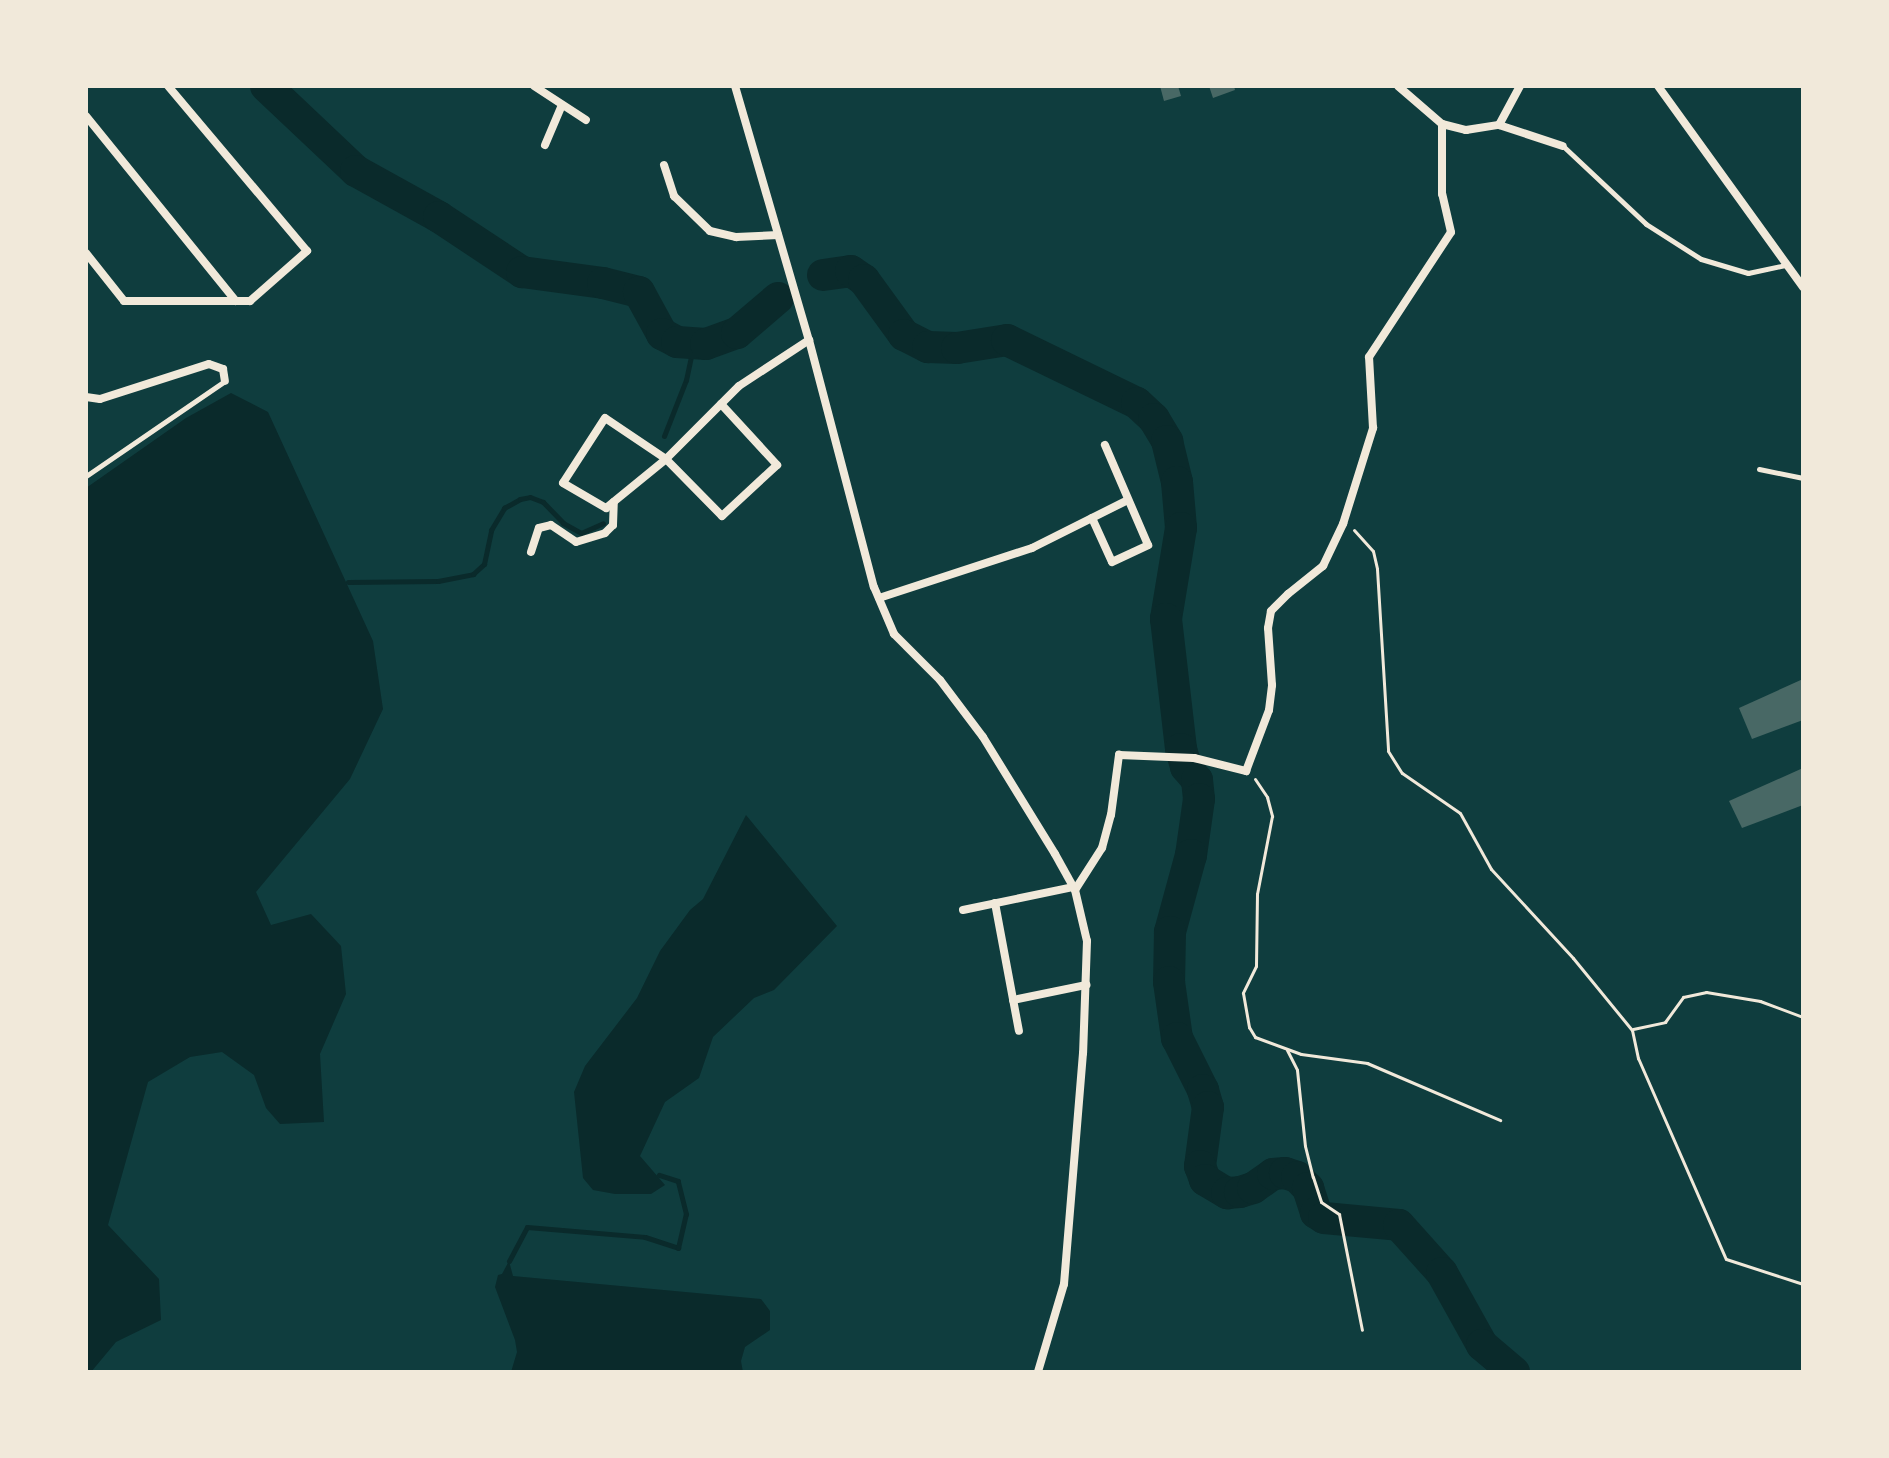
<!DOCTYPE html>
<html>
<head>
<meta charset="utf-8">
<style>
	body { margin:0 }
	#map { position:relative; width:1889px; height:1458px; overflow:hidden; background:#0f3d3e; font-family:Signika,sans-serif }
	div>[style] { position:absolute }
	.water>* { inset:0; background:#0a2a2b }
	.stream>* { height:5px; margin:-2.5px; padding:0 2.5px; transform-origin:2.5px; border-radius:2.5px; background:#0a2a2b }
	.river>* { height:32px; margin:-16px; padding:0 16px; transform-origin:16px; border-radius:16px; background:#0a2a2b }
	.building>* { inset:0; background:#486865 }
	.path>* { height:3px; margin:-1.5px; padding:0 1.5px; transform-origin:1.5px; border-radius:1.5px; background:#f1e9da }
	.service>* { height:5px; margin:-2.5px; padding:0 2.5px; transform-origin:2.5px; border-radius:2.5px; background:#f1e9da }
	.minor>* { height:8px; margin:-4px; padding:0 4px; transform-origin:4px; border-radius:4px; background:#f1e9da }
	span { translate:-50% -50%; white-space:nowrap; text-align:center; line-height:1.15; -webkit-text-stroke:7px #f1e9da; paint-order:stroke }
	.frame { position:absolute; inset:0; border:88px solid #f1e9da; pointer-events:none }
</style>
</head>
<body>
<div id="map">
	<div class="water">
		<i style="clip-path:polygon(231px 393px,268px 412px,373px 641px,383px 709px,350px 779px,256px 892px,271px 925px,311px 914px,341px 946px,346px 994px,320px 1054px,324px 1122px,280px 1124px,266px 1108px,254px 1075px,222px 1052px,190px 1057px,148px 1082px,108px 1225px,159px 1279px,161px 1320px,116px 1342px,91px 1372px,86px 1372px,86px 488px,186px 418px)"></i>
		<i style="clip-path:polygon(746px 815px,837px 926px,774px 990px,754px 998px,713px 1037px,699px 1078px,665px 1102px,640px 1156px,665px 1185px,651px 1194px,615px 1194px,593px 1190px,583px 1178px,574px 1092px,585px 1066px,637px 998px,660px 951px,690px 910px,703px 899px)"></i>
		<i style="clip-path:polygon(509px 1261px,513px 1276px,761px 1299px,770px 1311px,770px 1330px,745px 1347px,741px 1361px,743px 1372px,511px 1372px,517px 1352px,515px 1340px,495px 1287px,498px 1275px,502px 1274px)"></i>
	</div>
	<div class="stream">
		<i style="left:664px;top:436px;width:60px;rotate:-68.6deg"></i>
		<i style="left:686px;top:380px;width:38px;rotate:-78deg"></i>
		<i style="left:348px;top:582px;width:90px;rotate:-0.6deg"></i>
		<i style="left:438px;top:581px;width:36px;rotate:-11deg"></i>
		<i style="left:473px;top:574px;width:15px;rotate:-42deg"></i>
		<i style="left:484px;top:564px;width:35px;rotate:-78deg"></i>
		<i style="left:491px;top:530px;width:26px;rotate:-59deg"></i>
		<i style="left:504px;top:508px;width:18px;rotate:-29deg"></i>
		<i style="left:520px;top:499px;width:10px;rotate:-11deg"></i>
		<i style="left:530px;top:497px;width:14px;rotate:21deg"></i>
		<i style="left:543px;top:502px;width:29px;rotate:46deg"></i>
		<i style="left:563px;top:523px;width:21px;rotate:29deg"></i>
		<i style="left:581px;top:533px;width:24px;rotate:-24deg"></i>
		<i style="left:509px;top:1261px;width:38px;rotate:-62deg"></i>
		<i style="left:527px;top:1227px;width:118px;rotate:4.8deg"></i>
		<i style="left:645px;top:1237px;width:35px;rotate:18deg"></i>
		<i style="left:678px;top:1248px;width:35px;rotate:-77deg"></i>
		<i style="left:686px;top:1214px;width:34px;rotate:-104deg"></i>
		<i style="left:678px;top:1181px;width:20px;rotate:-162deg"></i>
	</div>
	<div class="river">
		<i style="left:266px;top:86px;width:124px;rotate:43.4deg"></i>
		<i style="left:356px;top:171px;width:95px;rotate:29deg"></i>
		<i style="left:439px;top:217px;width:100px;rotate:33.5deg"></i>
		<i style="left:522px;top:272px;width:82px;rotate:7.7deg"></i>
		<i style="left:603px;top:283px;width:37px;rotate:14deg"></i>
		<i style="left:639px;top:292px;width:48px;rotate:61.3deg"></i>
		<i style="left:662px;top:334px;width:17px;rotate:28deg"></i>
		<i style="left:677px;top:342px;width:29px;rotate:4deg"></i>
		<i style="left:706px;top:344px;width:33px;rotate:-20deg"></i>
		<i style="left:737px;top:333px;width:54px;rotate:-40.5deg"></i>
		<i style="left:823px;top:275px;width:28px;rotate:-8deg"></i>
		<i style="left:851px;top:271px;width:16px;rotate:35deg"></i>
		<i style="left:864px;top:280px;width:68px;rotate:54deg"></i>
		<i style="left:904px;top:335px;width:27px;rotate:27deg"></i>
		<i style="left:928px;top:347px;width:29px;rotate:2deg"></i>
		<i style="left:957px;top:348px;width:51px;rotate:-9.1deg"></i>
		<i style="left:1007px;top:340px;width:144px;rotate:25.9deg"></i>
		<i style="left:1137px;top:403px;width:23px;rotate:43deg"></i>
		<i style="left:1154px;top:419px;width:26px;rotate:59deg"></i>
		<i style="left:1167px;top:441px;width:42px;rotate:76.3deg"></i>
		<i style="left:1177px;top:482px;width:46px;rotate:85deg"></i>
		<i style="left:1181px;top:528px;width:92px;rotate:99.4deg"></i>
		<i style="left:1166px;top:619px;width:131px;rotate:83.4deg"></i>
		<i style="left:1181px;top:749px;width:19px;rotate:74deg"></i>
		<i style="left:1186px;top:767px;width:17px;rotate:50deg"></i>
		<i style="left:1197px;top:780px;width:19px;rotate:84deg"></i>
		<i style="left:1199px;top:799px;width:57px;rotate:98.1deg"></i>
		<i style="left:1191px;top:855px;width:80px;rotate:105.3deg"></i>
		<i style="left:1170px;top:932px;width:50px;rotate:91.1deg"></i>
		<i style="left:1169px;top:982px;width:57px;rotate:81.9deg"></i>
		<i style="left:1177px;top:1038px;width:58px;rotate:63.4deg"></i>
		<i style="left:1203px;top:1090px;width:18px;rotate:74deg"></i>
		<i style="left:1208px;top:1107px;width:60px;rotate:97.7deg"></i>
		<i style="left:1200px;top:1166px;width:15px;rotate:70deg"></i>
		<i style="left:1205px;top:1180px;width:26px;rotate:31deg"></i>
		<i style="left:1227px;top:1193px;width:13px;rotate:-4deg"></i>
		<i style="left:1240px;top:1192px;width:14px;rotate:-17deg"></i>
		<i style="left:1253px;top:1188px;width:24px;rotate:-35deg"></i>
		<i style="left:1273px;top:1174px;width:12px;rotate:-5deg"></i>
		<i style="left:1285px;top:1173px;width:13px;rotate:18deg"></i>
		<i style="left:1297px;top:1177px;width:16px;rotate:45deg"></i>
		<i style="left:1308px;top:1188px;width:26px;rotate:72deg"></i>
		<i style="left:1316px;top:1213px;width:9px;rotate:32deg"></i>
		<i style="left:1324px;top:1218px;width:75px;rotate:5.3deg"></i>
		<i style="left:1399px;top:1225px;width:64px;rotate:48.1deg"></i>
		<i style="left:1442px;top:1273px;width:82px;rotate:60.9deg"></i>
		<i style="left:1482px;top:1345px;width:42px;rotate:40.2deg"></i>
	</div>
	<div class="building">
		<i style="clip-path:polygon(1160px 86px,1178px 86px,1181px 96px,1164px 101px)"></i>
		<i style="clip-path:polygon(1209px 86px,1234px 86px,1235px 90px,1213px 98px)"></i>
		<i style="clip-path:polygon(1803px 679px,1803px 720px,1752px 739px,1739px 708px)"></i>
		<i style="clip-path:polygon(1803px 768px,1803px 805px,1742px 828px,1729px 801px)"></i>
	</div>
	<div class="path">
		<i style="left:1354px;top:530px;width:28px;rotate:48deg"></i>
		<i style="left:1373px;top:551px;width:18px;rotate:77deg"></i>
		<i style="left:1377px;top:569px;width:182px;rotate:86.5deg"></i>
		<i style="left:1388px;top:751px;width:26px;rotate:58deg"></i>
		<i style="left:1402px;top:773px;width:70px;rotate:34.6deg"></i>
		<i style="left:1460px;top:813px;width:64px;rotate:61deg"></i>
		<i style="left:1491px;top:869px;width:121px;rotate:47.3deg"></i>
		<i style="left:1573px;top:958px;width:93px;rotate:50.7deg"></i>
		<i style="left:1632px;top:1030px;width:29px;rotate:78deg"></i>
		<i style="left:1638px;top:1058px;width:219px;rotate:66.4deg"></i>
		<i style="left:1726px;top:1259px;width:81px;rotate:18deg"></i>
		<i style="left:1255px;top:779px;width:22px;rotate:56deg"></i>
		<i style="left:1267px;top:797px;width:20px;rotate:75deg"></i>
		<i style="left:1272px;top:816px;width:79px;rotate:100.9deg"></i>
		<i style="left:1257px;top:894px;width:72px;rotate:90.8deg"></i>
		<i style="left:1256px;top:966px;width:30px;rotate:116deg"></i>
		<i style="left:1243px;top:993px;width:35px;rotate:80deg"></i>
		<i style="left:1249px;top:1027px;width:12px;rotate:59deg"></i>
		<i style="left:1255px;top:1037px;width:49px;rotate:20.3deg"></i>
		<i style="left:1301px;top:1054px;width:67px;rotate:7.8deg"></i>
		<i style="left:1367px;top:1063px;width:145px;rotate:23.2deg"></i>
		<i style="left:1633px;top:1029px;width:33px;rotate:-12deg"></i>
		<i style="left:1665px;top:1022px;width:31px;rotate:-54deg"></i>
		<i style="left:1683px;top:997px;width:24px;rotate:-12deg"></i>
		<i style="left:1706px;top:992px;width:55px;rotate:9.5deg"></i>
		<i style="left:1760px;top:1001px;width:46px;rotate:20.4deg"></i>
		<i style="left:1287px;top:1050px;width:22px;rotate:63deg"></i>
		<i style="left:1297px;top:1070px;width:76px;rotate:84deg"></i>
		<i style="left:1305px;top:1146px;width:32px;rotate:76deg"></i>
		<i style="left:1313px;top:1177px;width:26px;rotate:72deg"></i>
		<i style="left:1321px;top:1202px;width:22px;rotate:34deg"></i>
		<i style="left:1339px;top:1214px;width:118px;rotate:78.8deg"></i>
	</div>
	<div class="service">
		<i style="left:1563px;top:146px;width:114px;rotate:43.2deg"></i>
		<i style="left:1646px;top:224px;width:65px;rotate:32.5deg"></i>
		<i style="left:1701px;top:259px;width:49px;rotate:16.6deg"></i>
		<i style="left:1748px;top:273px;width:39px;rotate:-12deg"></i>
		<i style="left:1759px;top:469px;width:45px;rotate:11.6deg"></i>
		<i style="left:86px;top:476px;width:168px;rotate:-34.4deg"></i>
	</div>
	<div class="minor">
		<i style="left:534px;top:86px;width:62px;rotate:33.2deg"></i>
		<i style="left:735px;top:86px;width:265px;rotate:73.8deg"></i>
		<i style="left:809px;top:340px;width:255px;rotate:75.3deg"></i>
		<i style="left:874px;top:587px;width:51px;rotate:66.9deg"></i>
		<i style="left:894px;top:634px;width:65px;rotate:45deg"></i>
		<i style="left:940px;top:680px;width:71px;rotate:53deg"></i>
		<i style="left:983px;top:737px;width:137px;rotate:58.4deg"></i>
		<i style="left:1055px;top:854px;width:41px;rotate:60.9deg"></i>
		<i style="left:1075px;top:890px;width:52px;rotate:76.8deg"></i>
		<i style="left:1087px;top:941px;width:112px;rotate:92deg"></i>
		<i style="left:1083px;top:1053px;width:232px;rotate:94.7deg"></i>
		<i style="left:1064px;top:1284px;width:92px;rotate:106.5deg"></i>
		<i style="left:1658px;top:86px;width:248px;rotate:54.2deg"></i>
		<i style="left:86px;top:116px;width:238px;rotate:51deg"></i>
		<i style="left:236px;top:301px;width:14px"></i>
		<i style="left:250px;top:301px;width:76px;rotate:-41.3deg"></i>
		<i style="left:307px;top:251px;width:216px;rotate:-130.1deg"></i>
		<i style="left:1442px;top:124px;width:25px;rotate:14deg"></i>
		<i style="left:1466px;top:130px;width:33px;rotate:-9deg"></i>
		<i style="left:1499px;top:125px;width:67px;rotate:18.2deg"></i>
		<i style="left:1499px;top:125px;width:44px;rotate:-61.7deg"></i>
		<i style="left:545px;top:145px;width:43px;rotate:-67deg"></i>
		<i style="left:664px;top:165px;width:33px;rotate:72deg"></i>
		<i style="left:674px;top:196px;width:50px;rotate:44.2deg"></i>
		<i style="left:710px;top:231px;width:27px;rotate:13deg"></i>
		<i style="left:736px;top:237px;width:42px;rotate:-2.7deg"></i>
		<i style="left:86px;top:253px;width:61px;rotate:51.6deg"></i>
		<i style="left:124px;top:301px;width:112px"></i>
		<i style="left:86px;top:397px;width:14px;rotate:8deg"></i>
		<i style="left:100px;top:399px;width:114px;rotate:-17.8deg"></i>
		<i style="left:209px;top:364px;width:15px;rotate:20deg"></i>
		<i style="left:223px;top:369px;width:12px;rotate:81deg"></i>
		<i style="left:721px;top:404px;width:83px;rotate:47.4deg"></i>
		<i style="left:777px;top:465px;width:75px;rotate:137.2deg"></i>
		<i style="left:722px;top:516px;width:80px;rotate:-134.5deg"></i>
		<i style="left:666px;top:459px;width:73px;rotate:-146.1deg"></i>
		<i style="left:605px;top:418px;width:77px;rotate:122.9deg"></i>
		<i style="left:563px;top:483px;width:50px;rotate:30.2deg"></i>
		<i style="left:606px;top:508px;width:77px;rotate:-39.2deg"></i>
		<i style="left:666px;top:459px;width:103px;rotate:-45deg"></i>
		<i style="left:739px;top:386px;width:84px;rotate:-33.3deg"></i>
		<i style="left:1092px;top:518px;width:48px;rotate:65.6deg"></i>
		<i style="left:1112px;top:562px;width:40px;rotate:-25deg"></i>
		<i style="left:1148px;top:545px;width:109px;rotate:-113.3deg"></i>
		<i style="left:531px;top:552px;width:25px;rotate:-72deg"></i>
		<i style="left:539px;top:528px;width:12px;rotate:-14deg"></i>
		<i style="left:551px;top:525px;width:30px;rotate:34deg"></i>
		<i style="left:576px;top:542px;width:30px;rotate:-17deg"></i>
		<i style="left:605px;top:533px;width:11px;rotate:-45deg"></i>
		<i style="left:613px;top:525px;width:23px;rotate:-88deg"></i>
		<i style="left:879px;top:598px;width:161px;rotate:-18.1deg"></i>
		<i style="left:1032px;top:548px;width:107px;rotate:-26.6deg"></i>
		<i style="left:1075px;top:890px;width:50px;rotate:-57.3deg"></i>
		<i style="left:1102px;top:848px;width:34px;rotate:-75deg"></i>
		<i style="left:1111px;top:815px;width:61px;rotate:-82.4deg"></i>
		<i style="left:1119px;top:755px;width:75px;rotate:2.3deg"></i>
		<i style="left:1194px;top:758px;width:54px;rotate:14deg"></i>
		<i style="left:1246px;top:771px;width:65px;rotate:-69.3deg"></i>
		<i style="left:1269px;top:710px;width:25px;rotate:-83deg"></i>
		<i style="left:1272px;top:685px;width:57px;rotate:-94deg"></i>
		<i style="left:1268px;top:628px;width:17px;rotate:-80deg"></i>
		<i style="left:1271px;top:611px;width:24px;rotate:-45deg"></i>
		<i style="left:1288px;top:594px;width:45px;rotate:-38.7deg"></i>
		<i style="left:1323px;top:566px;width:47px;rotate:-64.5deg"></i>
		<i style="left:1343px;top:524px;width:101px;rotate:-72.6deg"></i>
		<i style="left:1373px;top:428px;width:71px;rotate:-93.2deg"></i>
		<i style="left:1369px;top:357px;width:149px;rotate:-56.7deg"></i>
		<i style="left:1451px;top:232px;width:39px;rotate:-103deg"></i>
		<i style="left:1442px;top:194px;width:70px;rotate:-90deg"></i>
		<i style="left:1442px;top:124px;width:58px;rotate:-139.2deg"></i>
		<i style="left:995px;top:903px;width:130px;rotate:79.4deg"></i>
		<i style="left:963px;top:910px;width:112px;rotate:-11.8deg"></i>
		<i style="left:1013px;top:1000px;width:75px;rotate:-11.6deg"></i>
	</div>
	<div class="frame"></div>
</div>
</body>
</html>
